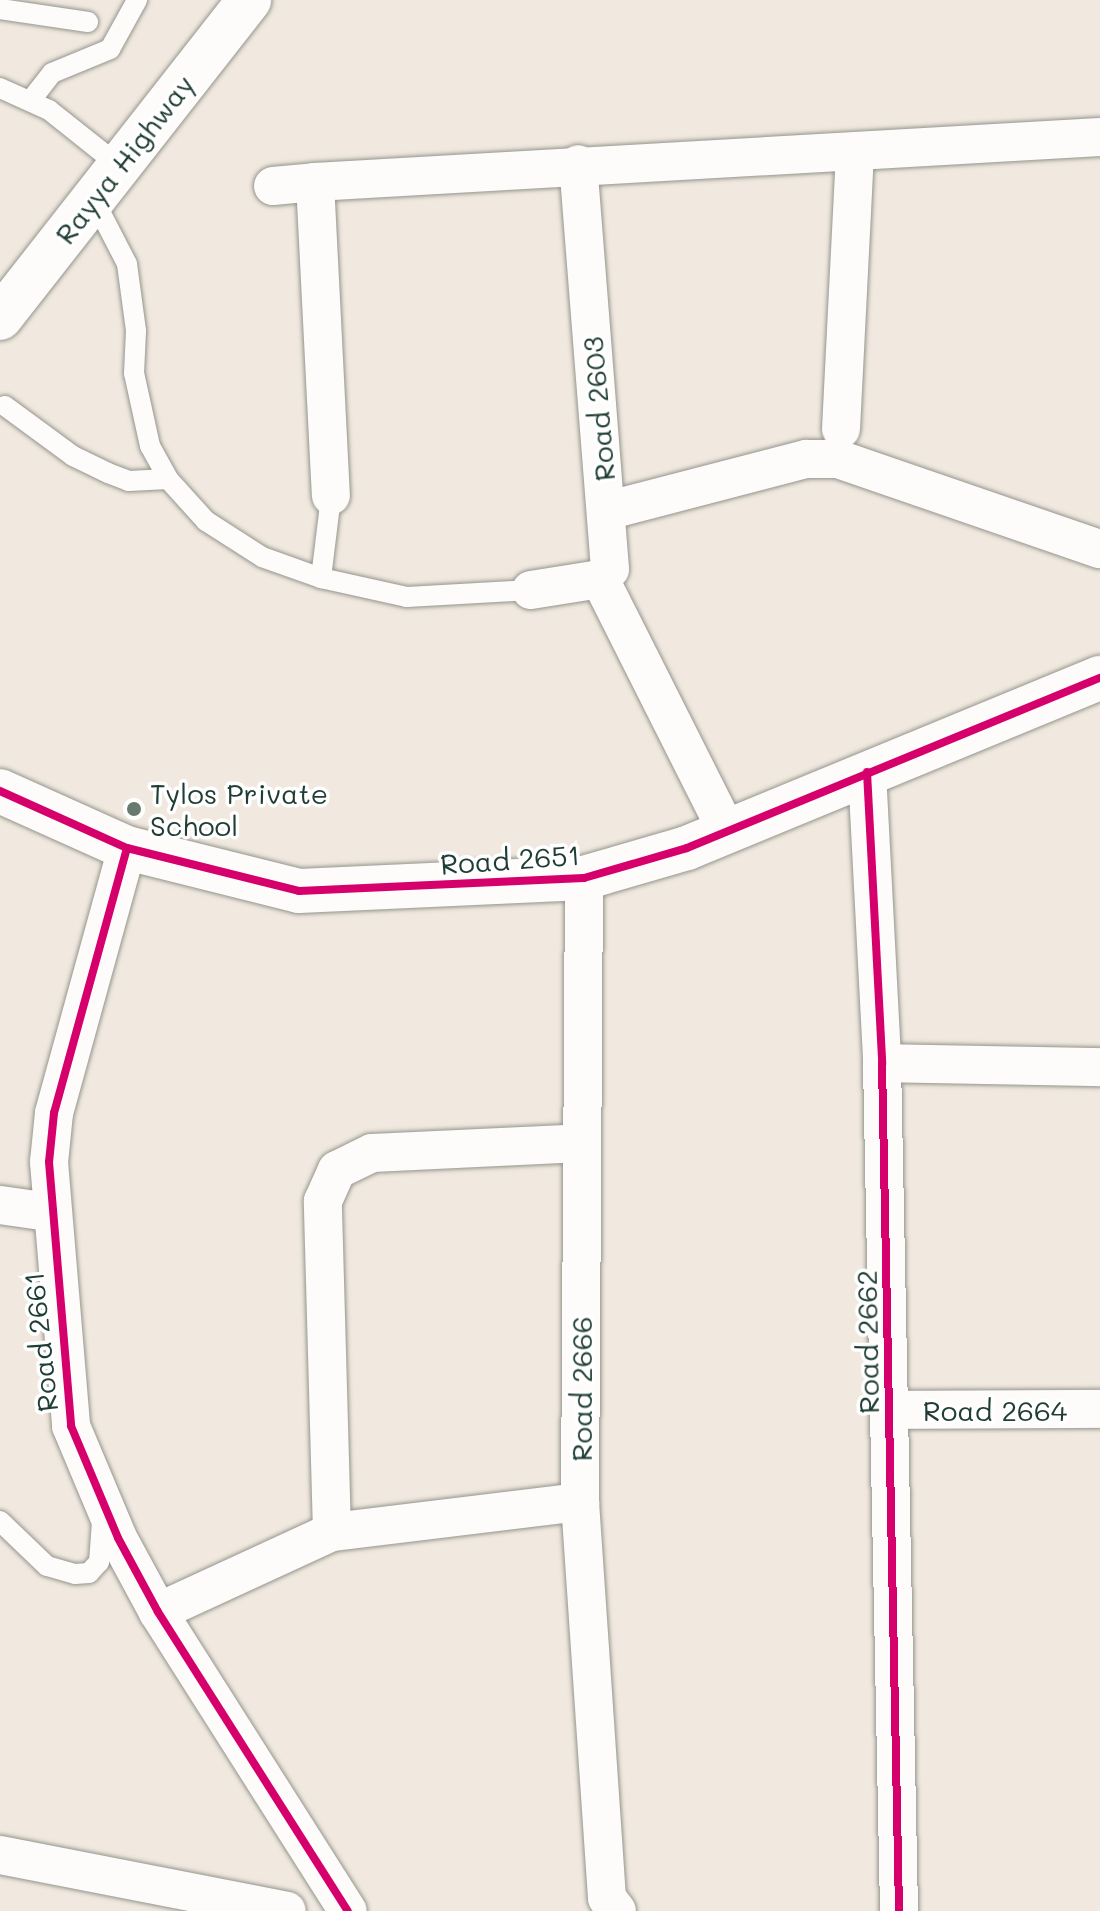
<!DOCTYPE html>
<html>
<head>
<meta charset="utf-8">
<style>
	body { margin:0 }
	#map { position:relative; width:1100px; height:1911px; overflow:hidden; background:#f1e9df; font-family:Mali,sans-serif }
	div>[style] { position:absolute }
	.roads { filter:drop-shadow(0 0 2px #94958e) drop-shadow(0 0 2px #94958e) }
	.service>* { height:20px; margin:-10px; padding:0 10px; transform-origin:10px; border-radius:10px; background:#fdfcfa }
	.minor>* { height:38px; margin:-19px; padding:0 19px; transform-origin:19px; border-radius:19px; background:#fdfcfa }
	.tertiary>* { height:44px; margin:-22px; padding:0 22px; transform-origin:22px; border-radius:22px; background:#fdfcfa }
	.secondary>* { height:44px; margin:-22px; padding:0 22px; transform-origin:22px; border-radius:22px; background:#fdfcfa }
	.cycleway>* { height:8px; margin:-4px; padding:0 4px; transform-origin:4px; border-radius:4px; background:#d6006c }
	.dots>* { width:22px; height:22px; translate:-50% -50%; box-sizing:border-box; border:4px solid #fff; border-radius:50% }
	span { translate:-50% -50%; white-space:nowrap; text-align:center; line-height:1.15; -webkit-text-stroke:7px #fff; paint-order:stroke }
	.street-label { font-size:28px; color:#1f3d34 }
	.poi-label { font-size:28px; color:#1f3d34 }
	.left { translate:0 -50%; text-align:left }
</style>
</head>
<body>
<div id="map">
	<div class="roads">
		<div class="service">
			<i style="left:0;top:9px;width:89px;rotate:8.4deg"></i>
			<i style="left:0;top:88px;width:54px;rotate:24.2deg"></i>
			<i style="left:49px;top:110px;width:87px;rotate:38.5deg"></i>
			<i style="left:31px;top:100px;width:34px;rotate:-52deg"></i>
			<i style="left:52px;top:73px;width:63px;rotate:-22.5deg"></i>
			<i style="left:110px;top:49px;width:56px;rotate:-61.1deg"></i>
			<i style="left:93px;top:198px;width:74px;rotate:62.7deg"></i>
			<i style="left:127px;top:264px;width:68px;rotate:82.3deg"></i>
			<i style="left:136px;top:331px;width:42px;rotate:92.7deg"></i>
			<i style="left:134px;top:373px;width:75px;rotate:77.6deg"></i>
			<i style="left:150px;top:446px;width:38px;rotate:61deg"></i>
			<i style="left:168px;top:479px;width:57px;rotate:47.9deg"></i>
			<i style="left:206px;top:521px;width:67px;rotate:32.7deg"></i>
			<i style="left:262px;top:557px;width:63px;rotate:19.6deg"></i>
			<i style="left:321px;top:578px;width:88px;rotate:12.5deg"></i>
			<i style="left:407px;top:597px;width:124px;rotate:-3.2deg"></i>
			<i style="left:5px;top:406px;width:84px;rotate:36.3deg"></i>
			<i style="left:73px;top:456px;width:39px;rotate:26deg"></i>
			<i style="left:108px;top:473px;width:22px;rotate:21deg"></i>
			<i style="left:129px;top:481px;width:39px;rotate:-3deg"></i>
			<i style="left:321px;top:578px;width:83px;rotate:-83deg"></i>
			<i style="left:0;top:1521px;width:65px;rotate:43.8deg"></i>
			<i style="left:47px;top:1566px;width:29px;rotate:16deg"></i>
			<i style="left:75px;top:1574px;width:14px;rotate:-4deg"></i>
			<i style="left:89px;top:1573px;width:15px;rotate:-48deg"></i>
			<i style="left:99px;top:1562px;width:40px;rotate:-85.7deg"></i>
		</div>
		<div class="minor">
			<i style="left:315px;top:182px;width:786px;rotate:-3.28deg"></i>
			<i style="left:273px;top:186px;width:42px;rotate:-5.4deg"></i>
			<i style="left:315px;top:182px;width:314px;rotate:87.1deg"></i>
			<i style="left:841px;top:429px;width:278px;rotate:-87.1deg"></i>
			<i style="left:606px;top:511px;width:207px;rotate:-14.6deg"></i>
			<i style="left:806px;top:459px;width:32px"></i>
			<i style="left:838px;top:459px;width:277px;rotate:19deg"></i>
			<i style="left:600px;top:579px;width:283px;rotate:63.3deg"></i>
			<i style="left:531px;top:590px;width:70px;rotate:-9.1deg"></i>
			<i style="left:600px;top:579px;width:14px;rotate:-45deg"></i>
			<i style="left:610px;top:569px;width:406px;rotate:-94.5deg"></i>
			<i style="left:867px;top:772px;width:291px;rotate:87deg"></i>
			<i style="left:882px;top:1063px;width:848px;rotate:88.85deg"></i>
			<i style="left:127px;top:848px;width:275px;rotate:105.4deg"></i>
			<i style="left:54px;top:1113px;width:49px;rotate:95.8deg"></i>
			<i style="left:49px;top:1162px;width:265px;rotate:85.2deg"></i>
			<i style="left:71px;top:1426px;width:121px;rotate:67.2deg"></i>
			<i style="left:118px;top:1538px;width:84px;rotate:61.6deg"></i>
			<i style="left:158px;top:1612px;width:354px;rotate:57.6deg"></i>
			<i style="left:584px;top:878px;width:624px;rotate:90.37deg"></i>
			<i style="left:580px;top:1502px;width:397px;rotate:86.1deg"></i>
			<i style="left:607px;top:1898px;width:16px;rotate:52deg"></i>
			<i style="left:882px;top:1063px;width:218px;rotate:1.1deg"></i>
			<i style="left:0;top:1205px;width:49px;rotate:8.1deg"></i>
			<i style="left:891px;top:1410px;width:209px;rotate:-0.3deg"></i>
			<i style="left:332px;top:1532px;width:331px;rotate:-91.6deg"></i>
			<i style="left:323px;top:1201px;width:34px;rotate:-66deg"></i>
			<i style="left:337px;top:1170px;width:39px;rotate:-26deg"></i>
			<i style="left:372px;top:1153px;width:210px;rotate:-2.7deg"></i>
			<i style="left:158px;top:1612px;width:192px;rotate:-24.7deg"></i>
			<i style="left:332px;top:1532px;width:250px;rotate:-6.9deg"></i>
			<i style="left:0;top:1855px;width:292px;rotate:11deg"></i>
		</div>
		<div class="tertiary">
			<i style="left:0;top:791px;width:139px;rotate:24.2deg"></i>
			<i style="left:127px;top:848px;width:177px;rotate:14deg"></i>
			<i style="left:299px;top:891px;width:285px;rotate:-2.6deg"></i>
			<i style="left:584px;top:878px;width:107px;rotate:-16.2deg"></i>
			<i style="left:687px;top:848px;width:447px;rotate:-22.4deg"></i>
		</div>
		<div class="secondary">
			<i style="left:0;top:318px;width:404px;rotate:-51.9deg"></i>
		</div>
	</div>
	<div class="cycleway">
		<i style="left:867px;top:772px;width:291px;rotate:87deg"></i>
		<i style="left:882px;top:1063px;width:848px;rotate:88.85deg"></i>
		<i style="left:0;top:791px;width:139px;rotate:24.2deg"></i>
		<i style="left:127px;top:848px;width:177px;rotate:14deg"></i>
		<i style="left:299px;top:891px;width:285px;rotate:-2.6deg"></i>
		<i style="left:584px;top:878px;width:107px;rotate:-16.2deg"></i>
		<i style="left:687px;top:848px;width:447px;rotate:-22.4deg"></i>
		<i style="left:127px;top:848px;width:275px;rotate:105.4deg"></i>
		<i style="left:54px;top:1113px;width:49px;rotate:95.8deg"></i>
		<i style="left:49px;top:1162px;width:265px;rotate:85.2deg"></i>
		<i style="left:71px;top:1426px;width:121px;rotate:67.2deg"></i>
		<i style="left:118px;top:1538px;width:84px;rotate:61.6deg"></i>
		<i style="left:158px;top:1612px;width:354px;rotate:57.6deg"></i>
	</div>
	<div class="dots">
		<i style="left:134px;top:809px;background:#687970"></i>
	</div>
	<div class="street-label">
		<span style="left:124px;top:159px;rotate:-52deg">Rayya Highway</span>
		<span style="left:598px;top:409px;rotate:-95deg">Road 2603</span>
		<span style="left:510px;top:859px;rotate:-4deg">Road 2651</span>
		<span style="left:40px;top:1342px;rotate:-96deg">Road 2661</span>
		<span style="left:867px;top:1342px;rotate:-91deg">Road 2662</span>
		<span style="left:581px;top:1389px;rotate:-90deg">Road 2666</span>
		<span style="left:995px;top:1410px">Road 2664</span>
	</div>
	<div class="poi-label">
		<span class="left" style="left:150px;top:809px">Tylos Private<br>School</span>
	</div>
</div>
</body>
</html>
